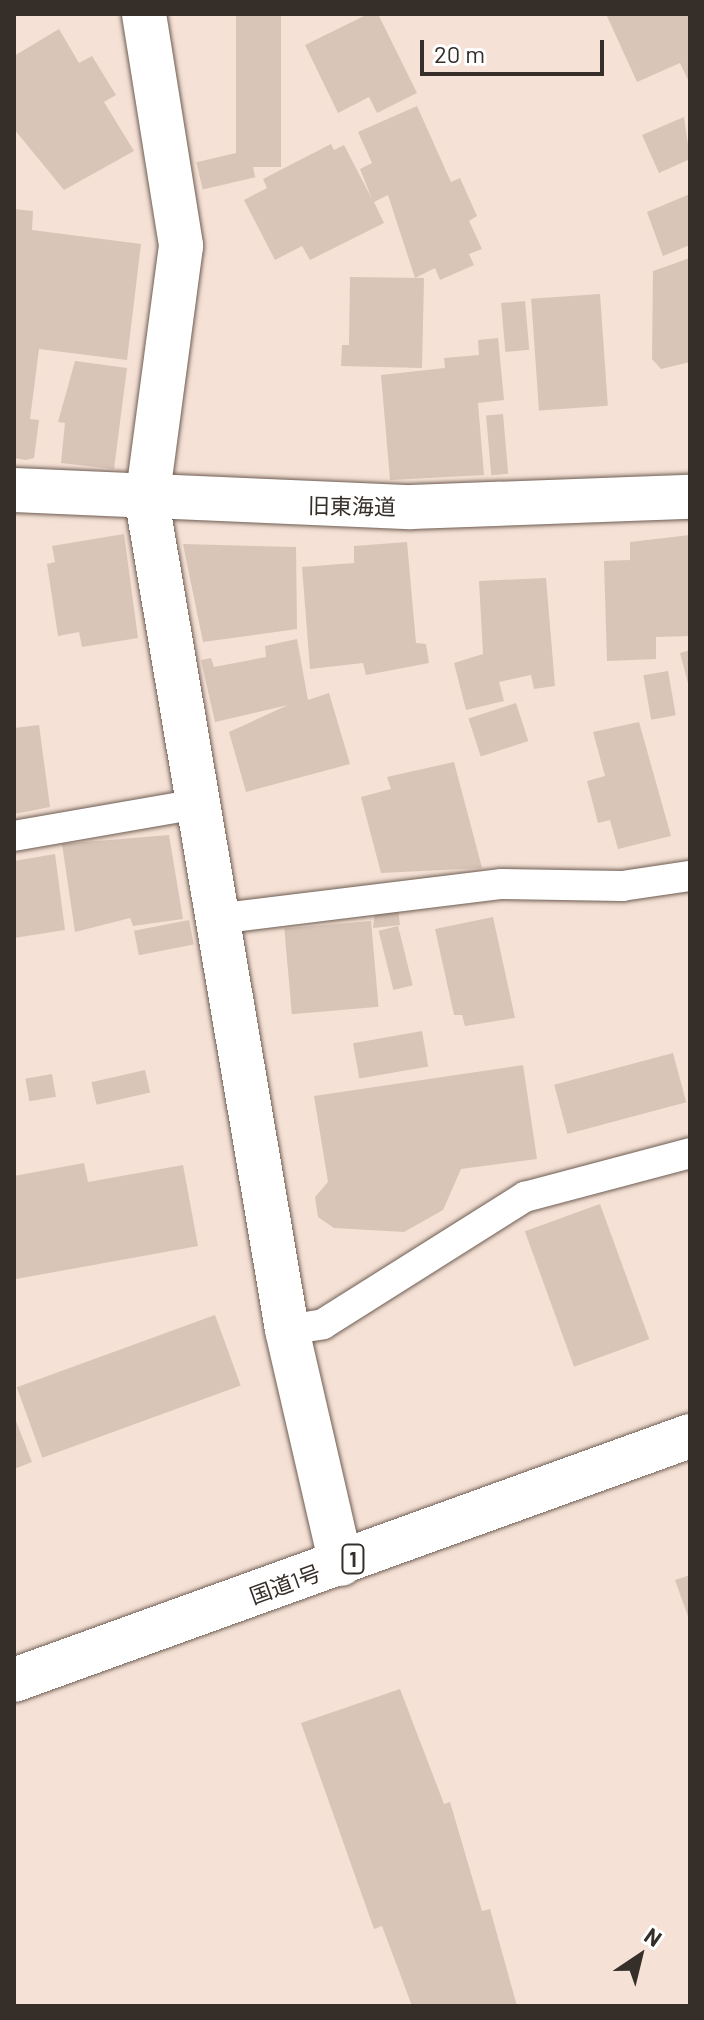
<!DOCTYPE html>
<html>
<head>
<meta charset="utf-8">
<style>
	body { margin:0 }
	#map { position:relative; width:704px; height:2020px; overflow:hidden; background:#f5e1d5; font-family:Barlow,"Noto Sans JP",sans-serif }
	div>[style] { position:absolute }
	.building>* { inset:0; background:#d8c5b8; transform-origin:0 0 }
	.roads { filter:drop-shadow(0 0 2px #6e5d53) drop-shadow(0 0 2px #6e5d53) }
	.lane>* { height:30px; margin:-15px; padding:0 15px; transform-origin:15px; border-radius:15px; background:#fff }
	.street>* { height:44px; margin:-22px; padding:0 22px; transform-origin:22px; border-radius:22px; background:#fff }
	.highway>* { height:44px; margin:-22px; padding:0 22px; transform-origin:22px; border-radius:22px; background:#fff }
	span { translate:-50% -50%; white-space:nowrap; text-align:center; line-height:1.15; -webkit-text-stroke:6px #fff; paint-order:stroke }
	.shield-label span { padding:2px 6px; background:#fff; border:2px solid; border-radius:6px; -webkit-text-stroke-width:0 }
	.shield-label { font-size:20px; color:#352e29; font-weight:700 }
	.street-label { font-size:22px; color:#352e29 }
	.frame { position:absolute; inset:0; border:16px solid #352e29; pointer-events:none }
	.north { position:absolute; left:600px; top:1916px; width:80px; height:80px; -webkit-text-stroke:6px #fff; paint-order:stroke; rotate:35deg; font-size:22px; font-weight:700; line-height:32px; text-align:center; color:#352e29 }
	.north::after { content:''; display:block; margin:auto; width:28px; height:36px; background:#352e29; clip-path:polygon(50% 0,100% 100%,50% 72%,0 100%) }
	.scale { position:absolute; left:420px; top:40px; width:184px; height:36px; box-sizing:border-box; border:4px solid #352e29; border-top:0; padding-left:10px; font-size:24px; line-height:28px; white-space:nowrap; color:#352e29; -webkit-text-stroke:6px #fff; paint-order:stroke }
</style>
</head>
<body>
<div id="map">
	<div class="building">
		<i style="left:236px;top:14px;width:45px;height:153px"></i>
		<i style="clip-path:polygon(368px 14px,378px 14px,417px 93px,377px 113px,369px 97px,338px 113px,305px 45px)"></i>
		<i style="clip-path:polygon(606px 14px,690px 14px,690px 84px,680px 63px,637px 82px)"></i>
		<i style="clip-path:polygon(59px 29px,79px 63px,92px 56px,116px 95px,104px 102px,134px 151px,64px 190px,14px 129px,14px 56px)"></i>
		<i style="clip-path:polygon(417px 106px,451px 182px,460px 178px,477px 216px,469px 221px,482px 249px,469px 254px,474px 265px,440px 280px,435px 268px,415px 278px,388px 195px,374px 202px,384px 223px,310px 260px,302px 246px,275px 260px,244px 200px,267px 188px,263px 179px,331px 144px,334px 150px,344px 145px,372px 199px,360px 169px,372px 163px,358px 132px)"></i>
		<i style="clip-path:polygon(684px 117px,690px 159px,659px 173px,642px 135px)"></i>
		<i style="left:249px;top:150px;width:28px;height:54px;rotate:77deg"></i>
		<i style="clip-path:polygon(690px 194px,690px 245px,663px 256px,647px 212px)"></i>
		<i style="clip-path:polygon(14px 209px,33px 211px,32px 230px,141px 244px,127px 360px,39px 349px,30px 419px,39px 420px,34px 458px,26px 460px,14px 458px)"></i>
		<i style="clip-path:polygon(690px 258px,690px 362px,661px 369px,652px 359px,653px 271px)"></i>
		<i style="clip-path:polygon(350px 277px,424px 278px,422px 368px,341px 366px,342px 345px,349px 345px)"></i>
		<i style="left:600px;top:294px;width:112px;height:69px;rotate:86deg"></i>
		<i style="left:525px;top:301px;width:49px;height:24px;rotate:85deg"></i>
		<i style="clip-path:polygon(498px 338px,504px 400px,478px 403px,484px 475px,390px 480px,381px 375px,445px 368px,444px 358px,479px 355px,478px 340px)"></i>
		<i style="clip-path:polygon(75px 361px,127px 368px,114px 469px,61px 463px,65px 423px,58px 422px)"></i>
		<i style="left:503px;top:414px;width:60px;height:17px;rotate:85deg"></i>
		<i style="clip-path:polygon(124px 534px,138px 638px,82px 647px,79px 632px,58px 636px,47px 564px,55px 562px,52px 546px)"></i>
		<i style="clip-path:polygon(690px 535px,690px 636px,656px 637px,656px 659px,607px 661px,604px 561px,630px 560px,630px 542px)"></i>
		<i style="clip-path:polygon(407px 542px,416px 643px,426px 644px,429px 663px,366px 675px,363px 663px,310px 669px,302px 567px,354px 563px,354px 546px)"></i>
		<i style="clip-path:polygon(183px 544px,296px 547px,297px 629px,203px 642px)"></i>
		<i style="clip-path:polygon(546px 578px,555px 686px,534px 689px,531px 675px,499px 682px,504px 701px,466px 710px,454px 663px,483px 654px,479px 581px)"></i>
		<i style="clip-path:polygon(297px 639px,308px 700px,329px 693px,350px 764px,246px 792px,229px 732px,288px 705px,215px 722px,201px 660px,211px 658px,214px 667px,266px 657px,265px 646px)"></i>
		<i style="clip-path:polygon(690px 650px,690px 687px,689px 687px,680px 653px)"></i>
		<i style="left:668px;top:671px;width:45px;height:25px;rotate:80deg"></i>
		<i style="left:516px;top:703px;width:40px;height:50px;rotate:72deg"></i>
		<i style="clip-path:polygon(639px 722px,671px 836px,618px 849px,610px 820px,598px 823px,587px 781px,605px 776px,593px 732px)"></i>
		<i style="clip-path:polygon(39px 725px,50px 807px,14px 814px,14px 728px)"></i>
		<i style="clip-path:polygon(454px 762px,482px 868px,381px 873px,361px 797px,391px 789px,387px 777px)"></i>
		<i style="clip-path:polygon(169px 835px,183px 919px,133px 926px,130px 918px,75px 932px,62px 844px)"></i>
		<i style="clip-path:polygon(55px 854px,65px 930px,14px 938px,14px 861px)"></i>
		<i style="clip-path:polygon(398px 909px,400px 925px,373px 928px,375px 912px)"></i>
		<i style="clip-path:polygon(493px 917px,515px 1018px,465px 1026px,462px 1015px,454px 1015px,435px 929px)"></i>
		<i style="left:189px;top:920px;width:25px;height:56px;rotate:79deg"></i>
		<i style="left:371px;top:921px;width:86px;height:87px;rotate:85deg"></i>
		<i style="left:398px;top:926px;width:61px;height:20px;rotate:76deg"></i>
		<i style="left:422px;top:1031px;width:36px;height:70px;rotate:80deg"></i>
		<i style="left:673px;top:1053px;width:51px;height:123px;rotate:75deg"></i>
		<i style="clip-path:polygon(523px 1065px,537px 1159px,461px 1169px,443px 1210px,404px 1232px,334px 1228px,318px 1217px,315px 1197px,328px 1182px,314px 1096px)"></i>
		<i style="left:145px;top:1070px;width:23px;height:55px;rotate:77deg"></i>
		<i style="left:52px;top:1074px;width:23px;height:27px;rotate:80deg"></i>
		<i style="clip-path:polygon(84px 1163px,88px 1182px,183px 1165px,198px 1246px,16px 1279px,14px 1176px)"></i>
		<i style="left:600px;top:1204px;width:144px;height:80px;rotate:70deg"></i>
		<i style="left:215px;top:1315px;width:75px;height:211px;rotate:70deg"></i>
		<i style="clip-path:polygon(14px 1416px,32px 1462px,14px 1469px)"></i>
		<i style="clip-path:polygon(690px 1575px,690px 1622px,675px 1580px)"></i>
		<i style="clip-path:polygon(400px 1689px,444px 1804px,450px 1802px,482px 1911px,490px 1909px,517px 2006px,412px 2006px,382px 1926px,374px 1929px,301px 1723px)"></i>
	</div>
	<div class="roads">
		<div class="lane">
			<i style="left:14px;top:836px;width:186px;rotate:-9.9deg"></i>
			<i style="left:216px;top:919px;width:288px;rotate:-7deg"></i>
			<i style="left:502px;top:884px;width:120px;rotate:1deg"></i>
			<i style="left:622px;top:886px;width:69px;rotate:-8.4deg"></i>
			<i style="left:287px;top:1330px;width:36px;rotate:-9deg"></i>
			<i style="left:323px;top:1324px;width:239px;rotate:-32.2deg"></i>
			<i style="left:525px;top:1197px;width:171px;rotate:-14.9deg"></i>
		</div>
		<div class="street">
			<i style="left:144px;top:14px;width:235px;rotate:80.9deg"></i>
			<i style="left:181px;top:246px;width:257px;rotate:97.6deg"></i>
			<i style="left:147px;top:501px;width:841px;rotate:80.41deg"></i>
			<i style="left:287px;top:1330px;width:240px;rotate:77deg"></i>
			<i style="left:14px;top:490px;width:397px;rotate:2.5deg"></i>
			<i style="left:411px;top:507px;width:279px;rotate:-2.1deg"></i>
		</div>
		<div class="highway">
			<i style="left:14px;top:1680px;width:719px;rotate:-19.85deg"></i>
		</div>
	</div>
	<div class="shield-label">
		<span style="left:353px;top:1559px">1</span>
	</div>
	<div class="street-label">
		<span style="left:352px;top:506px;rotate:1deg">旧東海道</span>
		<span style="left:285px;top:1584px;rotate:-20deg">国道1号</span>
	</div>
	<div class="frame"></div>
	<div class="north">N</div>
	<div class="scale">20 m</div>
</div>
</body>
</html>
